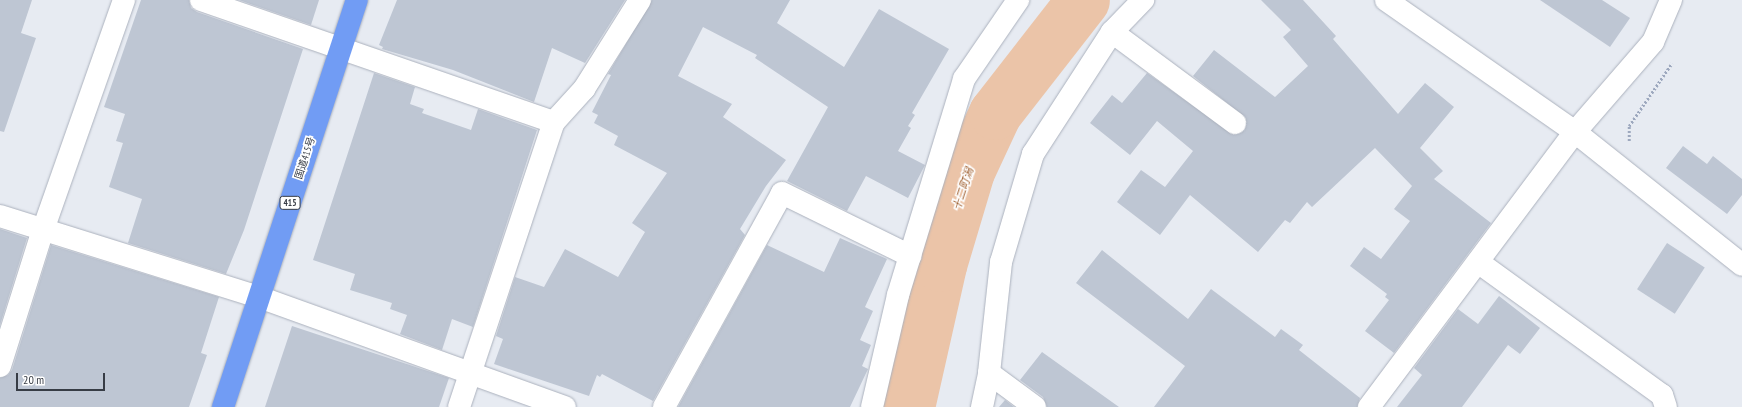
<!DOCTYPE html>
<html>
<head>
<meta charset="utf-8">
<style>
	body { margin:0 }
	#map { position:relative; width:1742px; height:407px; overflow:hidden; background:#e7ebf2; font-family:"PT Sans Narrow","Noto Sans JP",sans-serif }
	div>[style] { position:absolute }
	.river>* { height:53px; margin:-26.5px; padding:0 26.5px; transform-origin:26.5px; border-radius:26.5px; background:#ebc4a8 }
	.building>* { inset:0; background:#bec6d3; transform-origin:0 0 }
	.path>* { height:2.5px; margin-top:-1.25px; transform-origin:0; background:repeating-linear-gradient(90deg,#9da8be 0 2px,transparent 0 4px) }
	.roads { filter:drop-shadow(0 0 1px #abb1bd) drop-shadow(0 0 1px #abb1bd) }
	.minor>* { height:22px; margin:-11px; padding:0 11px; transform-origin:11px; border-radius:11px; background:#fff }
	.highway>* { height:22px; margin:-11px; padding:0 11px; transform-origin:11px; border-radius:11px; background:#719cf4 }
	span { translate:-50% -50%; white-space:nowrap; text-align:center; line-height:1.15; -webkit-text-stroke:3.5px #fff; paint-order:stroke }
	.shield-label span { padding:1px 3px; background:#fff; border:1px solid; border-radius:3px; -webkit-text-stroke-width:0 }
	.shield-label { font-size:9px; color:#373c45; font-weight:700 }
	.street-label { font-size:10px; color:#373c45 }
	.water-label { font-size:11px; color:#a26435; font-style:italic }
	.scale { position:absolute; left:16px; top:373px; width:89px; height:18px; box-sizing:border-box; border:2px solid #373c45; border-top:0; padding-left:5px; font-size:12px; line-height:14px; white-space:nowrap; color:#373c45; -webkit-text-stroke:3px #fff; paint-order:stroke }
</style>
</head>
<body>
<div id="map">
	<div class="river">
		<i style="left:908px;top:407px;width:146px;rotate:-77.3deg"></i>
		<i style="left:940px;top:265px;width:98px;rotate:-73.4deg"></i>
		<i style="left:968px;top:171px;width:64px;rotate:-65deg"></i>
		<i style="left:995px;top:113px;width:143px;rotate:-52.1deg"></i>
	</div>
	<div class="building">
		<i style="clip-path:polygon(0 0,32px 0,21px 33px,36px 38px,4px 132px,0 131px)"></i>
		<i style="clip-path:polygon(141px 0,189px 0,191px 8px,197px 12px,303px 49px,244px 230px,226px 274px,128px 243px,142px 199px,109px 187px,123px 143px,116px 141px,125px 114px,104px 107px)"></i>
		<i style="clip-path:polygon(239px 0,319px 0,311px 25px)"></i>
		<i style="clip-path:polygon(397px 0,625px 0,585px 63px,552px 48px,534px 102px,453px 70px,382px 49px,383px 47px,379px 45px)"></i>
		<i style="clip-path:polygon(652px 0,790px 0,777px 23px,844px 67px,879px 9px,949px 49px,912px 113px,915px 115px,908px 126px,911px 128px,898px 151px,925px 165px,908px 198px,866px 176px,847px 211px,787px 181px,828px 107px,755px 58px,757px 55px,703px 27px,678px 76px,732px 104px,723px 117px,786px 160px,766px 186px,740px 229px,745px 235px,653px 401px,602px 374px,600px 377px,597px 375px,589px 396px,494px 364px,503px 339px,496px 336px,515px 277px,544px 287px,565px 249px,618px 277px,645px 232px,632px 223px,667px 173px,614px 145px,618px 136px,594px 123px,598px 115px,592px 112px,611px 75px,608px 74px)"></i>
		<i style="clip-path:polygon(1261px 0,1303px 0,1336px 36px,1333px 39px,1398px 114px,1425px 83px,1454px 107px,1420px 148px,1443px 171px,1434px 179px,1491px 223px,1394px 353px,1365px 331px,1389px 300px,1385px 297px,1387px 294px,1350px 266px,1364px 247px,1381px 259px,1410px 221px,1394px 209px,1412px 186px,1375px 148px,1312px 207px,1307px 202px,1290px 223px,1285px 220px,1258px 252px,1190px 195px,1160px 235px,1117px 202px,1141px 170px,1165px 187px,1193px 151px,1157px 121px,1130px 155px,1090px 123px,1112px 95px,1122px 103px,1147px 73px,1234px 135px,1245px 130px,1246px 118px,1193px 76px,1214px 50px,1275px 97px,1308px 66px,1283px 37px,1291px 30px)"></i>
		<i style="clip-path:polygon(1540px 0,1602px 0,1630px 18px,1610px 47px)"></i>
		<i style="clip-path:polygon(374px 73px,415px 87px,410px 104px,424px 109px,422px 113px,471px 130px,478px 109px,537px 130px,473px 327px,452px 319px,442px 350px,400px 334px,407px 315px,390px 309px,392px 303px,350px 290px,355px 274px,313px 260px)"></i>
		<i style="clip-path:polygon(1683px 146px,1707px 164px,1713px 156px,1742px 179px,1742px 195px,1727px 214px,1666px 168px)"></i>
		<i style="clip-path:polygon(0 229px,27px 238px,0 325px)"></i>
		<i style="clip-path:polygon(840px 238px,887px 259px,865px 307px,873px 311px,860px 340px,871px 345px,862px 366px,868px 369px,850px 407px,678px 407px,767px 245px,824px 272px)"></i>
		<i style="left:1667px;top:243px;width:45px;height:55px;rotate:33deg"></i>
		<i style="clip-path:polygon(51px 245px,219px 297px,201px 353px,207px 355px,189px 407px,0 407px,0 378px,8px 375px,12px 370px)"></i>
		<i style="clip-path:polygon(1102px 250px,1188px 319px,1211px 289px,1275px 337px,1281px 329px,1303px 345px,1299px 350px,1360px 398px,1357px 407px,1154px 407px,1185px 366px,1076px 283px)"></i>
		<i style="clip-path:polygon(1499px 296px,1540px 328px,1520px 354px,1508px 345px,1462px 407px,1397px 407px,1422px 375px,1414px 368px,1458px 309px,1478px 324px)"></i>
		<i style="clip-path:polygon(292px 326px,449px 378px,439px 407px,265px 407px)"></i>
		<i style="clip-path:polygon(1042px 352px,1119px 407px,1047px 407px,1043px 397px,1020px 380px)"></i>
		<i style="clip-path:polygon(1005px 400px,1014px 407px,999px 407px)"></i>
	</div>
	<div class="path">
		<i style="left:1629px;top:141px;width:15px;rotate:-90deg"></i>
		<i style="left:1629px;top:126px;width:76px;rotate:-55.7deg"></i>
	</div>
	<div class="roads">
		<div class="minor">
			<i style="left:201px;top:0;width:373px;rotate:19.1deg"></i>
			<i style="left:1386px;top:0;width:231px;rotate:34.9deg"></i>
			<i style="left:1575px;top:132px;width:213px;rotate:38.5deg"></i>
			<i style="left:1112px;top:32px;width:153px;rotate:36.5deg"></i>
			<i style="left:0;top:216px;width:271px;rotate:17.4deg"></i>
			<i style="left:259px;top:297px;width:325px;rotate:19.8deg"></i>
			<i style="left:1478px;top:262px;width:227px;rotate:35.9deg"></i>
			<i style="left:1662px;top:395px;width:13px;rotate:72deg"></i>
			<i style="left:0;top:366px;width:143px;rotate:-72.5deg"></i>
			<i style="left:43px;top:230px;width:244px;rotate:-70.6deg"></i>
			<i style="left:989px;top:373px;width:57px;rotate:36.5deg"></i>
			<i style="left:459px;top:407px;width:300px;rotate:-71.6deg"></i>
			<i style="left:554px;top:122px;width:45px;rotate:-47.7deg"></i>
			<i style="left:584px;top:89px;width:105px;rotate:-57.8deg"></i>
			<i style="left:664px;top:407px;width:244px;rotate:-61.1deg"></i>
			<i style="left:782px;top:193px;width:143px;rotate:26.2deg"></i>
			<i style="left:872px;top:407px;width:115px;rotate:-76.9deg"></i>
			<i style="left:898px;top:295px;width:226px;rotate:-73deg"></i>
			<i style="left:964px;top:79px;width:96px;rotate:-55.6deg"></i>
			<i style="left:982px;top:407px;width:35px;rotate:-78deg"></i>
			<i style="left:989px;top:373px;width:112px;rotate:-83.8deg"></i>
			<i style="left:1001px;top:262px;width:113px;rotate:-73.5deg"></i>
			<i style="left:1033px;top:154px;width:145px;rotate:-57.1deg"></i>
			<i style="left:1112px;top:32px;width:45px;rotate:-45.9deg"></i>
			<i style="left:1369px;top:407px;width:344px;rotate:-53.2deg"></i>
			<i style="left:1575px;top:132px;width:119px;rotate:-49.1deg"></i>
			<i style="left:1653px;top:42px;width:46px;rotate:-66.8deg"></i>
		</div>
		<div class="highway">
			<i style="left:223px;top:407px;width:428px;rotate:-71.8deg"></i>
		</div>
	</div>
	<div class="shield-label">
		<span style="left:290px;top:203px">415</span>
	</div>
	<div class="street-label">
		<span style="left:305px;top:158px;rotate:-72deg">国道415号</span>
	</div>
	<div class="water-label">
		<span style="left:963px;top:189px;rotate:-72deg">十二町潟</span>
	</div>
	<div class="scale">20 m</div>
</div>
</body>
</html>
